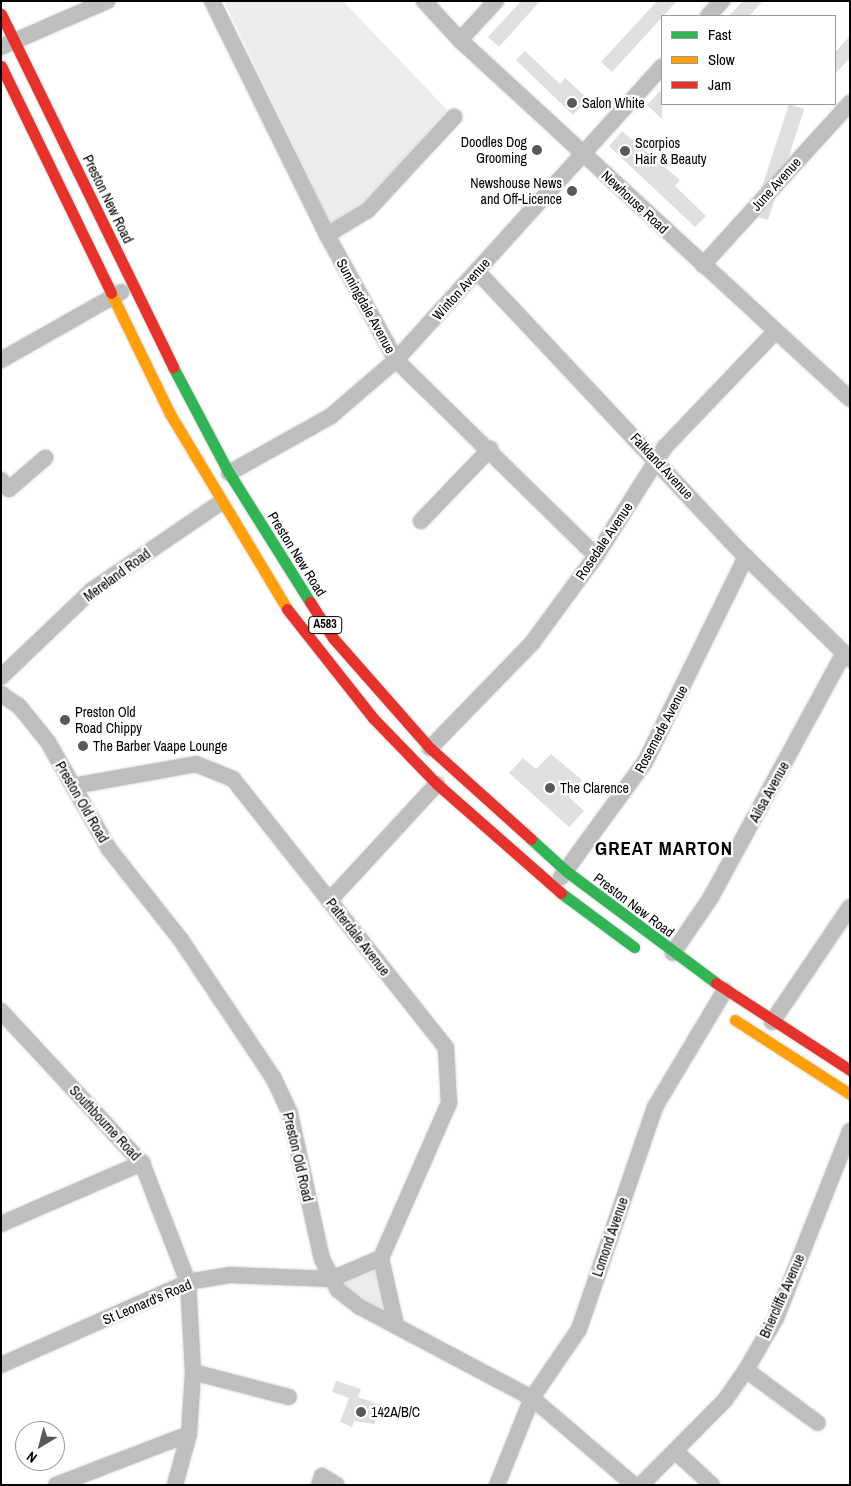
<!DOCTYPE html>
<html>
<head>
<meta charset="utf-8">
<style>
	body { margin:0 }
	#map { position:relative; width:851px; height:1486px; overflow:hidden; background:#fff; font-family:"Archivo Narrow",sans-serif }
	div>[style] { position:absolute }
	.green>* { inset:0; background:#ececec }
	.building>* { inset:0; background:#dfdfdf; transform-origin:0 0 }
	.roads { filter:drop-shadow(0 0 1px #dbdbdb) drop-shadow(0 0 1px #dbdbdb) }
	.street>* { height:16px; margin:-8px; padding:0 8px; transform-origin:8px; border-radius:8px; background:#bebebe }
	.fast>* { height:11px; margin:-5.5px; padding:0 5.5px; transform-origin:5.5px; border-radius:5.5px; background:#30b455 }
	.slow>* { height:11px; margin:-5.5px; padding:0 5.5px; transform-origin:5.5px; border-radius:5.5px; background:#ff9f0a }
	.jam>* { height:11px; margin:-5.5px; padding:0 5.5px; transform-origin:5.5px; border-radius:5.5px; background:#e5322d }
	.dots>* { width:14px; height:14px; translate:-50% -50%; box-sizing:border-box; border:2px solid #fff; border-radius:50% }
	span { translate:-50% -50%; white-space:nowrap; text-align:center; line-height:1.15; -webkit-text-stroke:4.5px #fff; paint-order:stroke }
	.shield-label span { padding:1px 4px; background:#fff; border:1px solid; border-radius:4px; -webkit-text-stroke-width:0 }
	.shield-label { font-size:12px; color:#000; font-weight:700 }
	.poi-label { font-size:14px; color:#000 }
	.left { translate:0 -50%; text-align:left }
	.right { translate:-100% -50%; text-align:right }
	.street-label { font-size:14px; color:#000 }
	.district-label { font-size:19px; color:#000; font-weight:700; letter-spacing:1px }
	.frame { position:absolute; inset:0; border:2px solid #000; pointer-events:none }
	.legend { position:absolute; left:661px; top:15px; width:175px; height:90px; box-sizing:border-box; background:#fff; border:1px solid #999; margin:0; padding:6px 9px; list-style:none; font-size:15px; color:#000 }
	.legend li { display:flex; align-items:center; gap:10px; height:25px }
	.legend b { width:25px; border:1px solid #999 }
	.north { position:absolute; left:15px; top:1421px; width:50px; height:50px; box-sizing:border-box; background:#fff; border:1px solid #999; border-radius:50%; rotate:217deg; font-size:14px; font-weight:700; line-height:20px; text-align:center; color:#000 }
	.north::after { content:''; display:block; margin:auto; width:18px; height:22px; background:#595959; clip-path:polygon(50% 0,100% 100%,50% 72%,0 100%) }
</style>
</head>
<body>
<div id="map">
	<div class="green">
		<i style="clip-path:polygon(224px 1px,343px 1px,454px 117px,335px 232px)"></i>
		<i style="clip-path:polygon(376px 1270px,386px 1314px,340px 1283px)"></i>
	</div>
	<div class="building">
		<i style="clip-path:polygon(521px 1px,540px 1px,499px 47px,488px 37px)"></i>
		<i style="clip-path:polygon(657px 1px,677px 1px,612px 72px,601px 62px)"></i>
		<i style="clip-path:polygon(743px 1px,763px 1px,749px 16px,729px 16px)"></i>
		<i style="clip-path:polygon(850px 36px,850px 58px,835px 74px,835px 52px)"></i>
		<i style="clip-path:polygon(525px 51px,560px 84px,565px 78px,588px 99px,573px 115px,516px 60px)"></i>
		<i style="clip-path:polygon(662px 89px,662px 119px,647px 105px)"></i>
		<i style="left:789px;top:104px;width:16px;height:117px;rotate:18deg"></i>
		<i style="clip-path:polygon(622px 131px,680px 180px,675px 186px,706px 216px,695px 227px,609px 146px)"></i>
		<i style="clip-path:polygon(551px 754px,582px 780px,569px 797px,584px 811px,569px 827px,509px 773px,523px 758px,536px 769px)"></i>
		<i style="clip-path:polygon(336px 1381px,361px 1389px,358px 1397px,381px 1405px,374px 1424px,354px 1421px,352px 1427px,340px 1422px,349px 1398px,332px 1392px)"></i>
	</div>
	<div class="roads">
		<div class="street">
			<i style="left:212px;top:1px;width:261px;rotate:63.8deg"></i>
			<i style="left:327px;top:235px;width:143px;rotate:61.1deg"></i>
			<i style="left:396px;top:360px;width:280px;rotate:44.4deg"></i>
			<i style="left:424px;top:1px;width:53px;rotate:47.3deg"></i>
			<i style="left:460px;top:40px;width:530px;rotate:42.63deg"></i>
			<i style="left:708px;top:16px;width:21px;rotate:-47deg"></i>
			<i style="left:460px;top:40px;width:53px;rotate:-47.3deg"></i>
			<i style="left:1px;top:47px;width:116px;rotate:-23.5deg"></i>
			<i style="left:327px;top:235px;width:48px;rotate:-31.4deg"></i>
			<i style="left:368px;top:210px;width:127px;rotate:-47.2deg"></i>
			<i style="left:703px;top:265px;width:219px;rotate:-47.8deg"></i>
			<i style="left:477px;top:271px;width:393px;rotate:46.8deg"></i>
			<i style="left:746px;top:557px;width:146px;rotate:44.4deg"></i>
			<i style="left:1px;top:360px;width:138px;rotate:-29.5deg"></i>
			<i style="left:229px;top:473px;width:117px;rotate:-29.2deg"></i>
			<i style="left:331px;top:416px;width:86px;rotate:-40.7deg"></i>
			<i style="left:396px;top:360px;width:396px;rotate:-47.8deg"></i>
			<i style="left:1px;top:480px;width:12px;rotate:48deg"></i>
			<i style="left:9px;top:489px;width:48px;rotate:-40.7deg"></i>
			<i style="left:421px;top:521px;width:100px;rotate:-46.2deg"></i>
			<i style="left:1px;top:677px;width:126px;rotate:-43.7deg"></i>
			<i style="left:92px;top:590px;width:155px;rotate:-34.2deg"></i>
			<i style="left:1px;top:694px;width:22px;rotate:34deg"></i>
			<i style="left:19px;top:706px;width:46px;rotate:51.1deg"></i>
			<i style="left:48px;top:742px;width:123px;rotate:60.3deg"></i>
			<i style="left:109px;top:849px;width:116px;rotate:51.6deg"></i>
			<i style="left:181px;top:940px;width:167px;rotate:56.2deg"></i>
			<i style="left:274px;top:1079px;width:38px;rotate:65deg"></i>
			<i style="left:290px;top:1114px;width:148px;rotate:77.6deg"></i>
			<i style="left:322px;top:1259px;width:35px;rotate:63deg"></i>
			<i style="left:338px;top:1290px;width:28px;rotate:38deg"></i>
			<i style="left:360px;top:1307px;width:195px;rotate:27.9deg"></i>
			<i style="left:532px;top:1398px;width:134px;rotate:40.5deg"></i>
			<i style="left:430px;top:748px;width:146px;rotate:-45.8deg"></i>
			<i style="left:532px;top:643px;width:108px;rotate:-53.7deg"></i>
			<i style="left:596px;top:556px;width:129px;rotate:-57.7deg"></i>
			<i style="left:665px;top:447px;width:159px;rotate:-46.3deg"></i>
			<i style="left:73px;top:786px;width:125px;rotate:-10.1deg"></i>
			<i style="left:196px;top:764px;width:40px;rotate:22deg"></i>
			<i style="left:233px;top:779px;width:343px;rotate:51.6deg"></i>
			<i style="left:446px;top:1048px;width:55px;rotate:86.9deg"></i>
			<i style="left:449px;top:1103px;width:169px;rotate:113.7deg"></i>
			<i style="left:381px;top:1258px;width:69px;rotate:77.4deg"></i>
			<i style="left:561px;top:877px;width:142px;rotate:-53.9deg"></i>
			<i style="left:645px;top:762px;width:229px;rotate:-63.8deg"></i>
			<i style="left:329px;top:901px;width:159px;rotate:-47.3deg"></i>
			<i style="left:673px;top:953px;width:68px;rotate:-55.8deg"></i>
			<i style="left:711px;top:897px;width:278px;rotate:-61.4deg"></i>
			<i style="left:1px;top:1011px;width:207px;rotate:47.2deg"></i>
			<i style="left:142px;top:1163px;width:128px;rotate:68.9deg"></i>
			<i style="left:188px;top:1282px;width:90px;rotate:86.8deg"></i>
			<i style="left:193px;top:1372px;width:62px;rotate:93.7deg"></i>
			<i style="left:189px;top:1434px;width:53px;rotate:105.4deg"></i>
			<i style="left:772px;top:1022px;width:139px;rotate:-55.9deg"></i>
			<i style="left:1px;top:1224px;width:154px;rotate:-23.4deg"></i>
			<i style="left:1px;top:1365px;width:205px;rotate:-23.9deg"></i>
			<i style="left:188px;top:1282px;width:43px;rotate:-9.5deg"></i>
			<i style="left:230px;top:1275px;width:101px;rotate:2.3deg"></i>
			<i style="left:331px;top:1279px;width:54px;rotate:-22.8deg"></i>
			<i style="left:746px;top:1370px;width:89px;rotate:36.4deg"></i>
			<i style="left:193px;top:1372px;width:99px;rotate:14.6deg"></i>
			<i style="left:675px;top:1451px;width:50px;rotate:42.6deg"></i>
			<i style="left:56px;top:1485px;width:142px;rotate:-21deg"></i>
			<i style="left:319px;top:1485px;width:9px;rotate:-72deg"></i>
			<i style="left:322px;top:1476px;width:17px;rotate:31deg"></i>
			<i style="left:497px;top:1485px;width:94px;rotate:-68.1deg"></i>
			<i style="left:532px;top:1398px;width:83px;rotate:-55.7deg"></i>
			<i style="left:579px;top:1329px;width:235px;rotate:-71.1deg"></i>
			<i style="left:655px;top:1107px;width:136px;rotate:-59.1deg"></i>
			<i style="left:641px;top:1485px;width:120px;rotate:-45.3deg"></i>
			<i style="left:725px;top:1400px;width:37px;rotate:-55deg"></i>
			<i style="left:746px;top:1370px;width:60px;rotate:-60deg"></i>
			<i style="left:776px;top:1318px;width:201px;rotate:-68.4deg"></i>
		</div>
		<div class="fast">
			<i style="left:173px;top:367px;width:120px;rotate:62.2deg"></i>
			<i style="left:229px;top:473px;width:152px;rotate:57.9deg"></i>
			<i style="left:531px;top:839px;width:47px;rotate:42.4deg"></i>
			<i style="left:566px;top:871px;width:187px;rotate:36.7deg"></i>
			<i style="left:561px;top:893px;width:91px;rotate:36.5deg"></i>
		</div>
		<div class="slow">
			<i style="left:111px;top:293px;width:135px;rotate:64deg"></i>
			<i style="left:170px;top:414px;width:227px;rotate:59deg"></i>
			<i style="left:735px;top:1020px;width:137px;rotate:32.8deg"></i>
		</div>
		<div class="jam">
			<i style="left:1px;top:14px;width:393px;rotate:64deg"></i>
			<i style="left:1px;top:66px;width:252px;rotate:64.1deg"></i>
			<i style="left:310px;top:602px;width:43px;rotate:57.4deg"></i>
			<i style="left:333px;top:638px;width:147px;rotate:48.6deg"></i>
			<i style="left:430px;top:748px;width:136px;rotate:42deg"></i>
			<i style="left:287px;top:609px;width:139px;rotate:51.7deg"></i>
			<i style="left:373px;top:718px;width:92px;rotate:45.9deg"></i>
			<i style="left:437px;top:784px;width:165px;rotate:41.3deg"></i>
			<i style="left:716px;top:983px;width:160px;rotate:33deg"></i>
		</div>
	</div>
	<div class="dots">
		<i style="left:572px;top:103px;background:#595959"></i>
		<i style="left:537px;top:150px;background:#595959"></i>
		<i style="left:625px;top:151px;background:#595959"></i>
		<i style="left:572px;top:191px;background:#595959"></i>
		<i style="left:65px;top:720px;background:#595959"></i>
		<i style="left:83px;top:746px;background:#595959"></i>
		<i style="left:550px;top:788px;background:#595959"></i>
		<i style="left:361px;top:1412px;background:#595959"></i>
	</div>
	<div class="shield-label">
		<span style="left:325px;top:625px">A583</span>
	</div>
	<div class="poi-label">
		<span class="left" style="left:582px;top:103px">Salon White</span>
		<span class="right" style="left:527px;top:150px">Doodles Dog<br>Grooming</span>
		<span class="left" style="left:635px;top:151px">Scorpios<br>Hair &amp; Beauty</span>
		<span class="right" style="left:562px;top:191px">Newshouse News<br>and Off-Licence</span>
		<span class="left" style="left:75px;top:720px">Preston Old<br>Road Chippy</span>
		<span class="left" style="left:93px;top:746px">The Barber Vaape Lounge</span>
		<span class="left" style="left:560px;top:788px">The Clarence</span>
		<span class="left" style="left:371px;top:1412px">142A/B/C</span>
	</div>
	<div class="street-label">
		<span style="left:776px;top:184px;rotate:-48deg">June Avenue</span>
		<span style="left:108px;top:199px;rotate:64deg">Preston New Road</span>
		<span style="left:635px;top:202px;rotate:43deg">Newhouse Road</span>
		<span style="left:461px;top:289px;rotate:-48deg">Winton Avenue</span>
		<span style="left:366px;top:306px;rotate:61deg">Sunningdale Avenue</span>
		<span style="left:662px;top:466px;rotate:47deg">Falkland Avenue</span>
		<span style="left:604px;top:541px;rotate:-56deg">Rosedale Avenue</span>
		<span style="left:297px;top:554px;rotate:58deg">Preston New Road</span>
		<span style="left:117px;top:575px;rotate:-36deg">Mereland Road</span>
		<span style="left:661px;top:729px;rotate:-62deg">Rosemede Avenue</span>
		<span style="left:769px;top:792px;rotate:-61deg">Ailsa Avenue</span>
		<span style="left:82px;top:802px;rotate:60deg">Preston Old Road</span>
		<span style="left:634px;top:905px;rotate:37deg">Preston New Road</span>
		<span style="left:358px;top:937px;rotate:52deg">Patterdale Avenue</span>
		<span style="left:105px;top:1123px;rotate:47deg">Southbourne Road</span>
		<span style="left:298px;top:1157px;rotate:77deg">Preston Old Road</span>
		<span style="left:610px;top:1237px;rotate:-71deg">Lomond Avenue</span>
		<span style="left:782px;top:1296px;rotate:-66deg">Briercliffe Avenue</span>
		<span style="left:147px;top:1302px;rotate:-23deg">St Leonard's Road</span>
	</div>
	<div class="district-label">
		<span style="left:664px;top:849px">GREAT MARTON</span>
	</div>
	<div class="frame"></div>
	<ul class="legend">
	<li><b style="height:6px;background:#30b455"></b>Fast</li>
	<li><b style="height:6px;background:#ff9f0a"></b>Slow</li>
	<li><b style="height:6px;background:#e5322d"></b>Jam</li>
	</ul>
	<div class="north">N</div>
</div>
</body>
</html>
